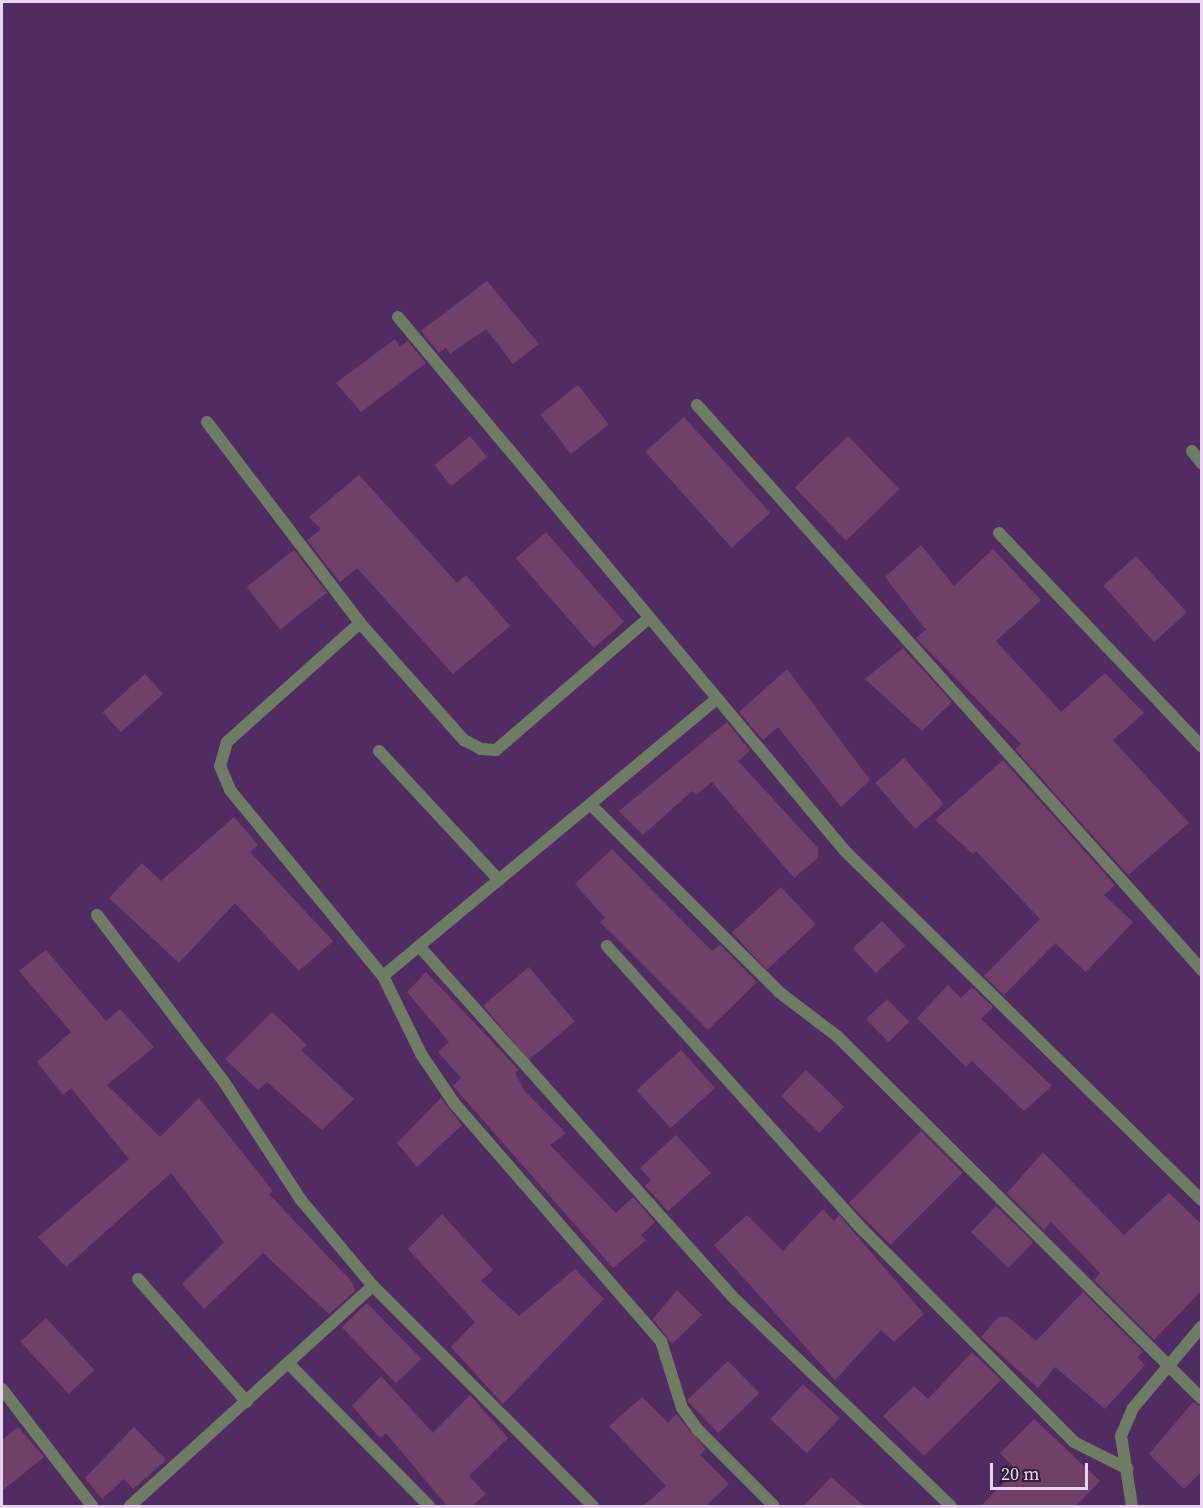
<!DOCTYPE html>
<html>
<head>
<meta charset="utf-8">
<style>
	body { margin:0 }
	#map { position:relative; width:1203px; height:1508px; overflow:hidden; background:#512c62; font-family:"Source Serif 4",serif }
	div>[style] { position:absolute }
	.building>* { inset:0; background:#714068; transform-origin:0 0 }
	.minor>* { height:12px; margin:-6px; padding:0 6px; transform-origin:6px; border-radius:6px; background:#6d7d63 }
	span { translate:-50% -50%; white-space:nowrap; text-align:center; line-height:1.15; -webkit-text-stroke:5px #2e1e36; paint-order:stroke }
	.frame { position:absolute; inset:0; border:3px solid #e9d4f4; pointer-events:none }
	.scale { position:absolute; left:990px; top:1463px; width:98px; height:27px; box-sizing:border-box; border:3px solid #e9d4f4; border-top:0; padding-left:8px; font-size:18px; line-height:21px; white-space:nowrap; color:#e9d4f4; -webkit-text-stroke:4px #2e1e36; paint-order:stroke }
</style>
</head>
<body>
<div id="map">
	<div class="building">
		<i style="clip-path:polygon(487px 281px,539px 344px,513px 364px,486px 329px,450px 354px,446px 348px,439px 353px,421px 331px)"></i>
		<i style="clip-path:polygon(395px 339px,400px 347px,408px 341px,426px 363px,361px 412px,336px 383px)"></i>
		<i style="left:578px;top:385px;width:50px;height:48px;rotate:52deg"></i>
		<i style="left:684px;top:417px;width:129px;height:52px;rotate:48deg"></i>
		<i style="left:470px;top:436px;width:27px;height:46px;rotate:51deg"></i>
		<i style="left:848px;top:436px;width:74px;height:74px;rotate:46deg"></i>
		<i style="clip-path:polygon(359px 475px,457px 583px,466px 575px,510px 626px,453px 674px,357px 568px,340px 582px,307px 540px,321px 529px,309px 517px)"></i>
		<i style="left:546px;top:532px;width:119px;height:40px;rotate:49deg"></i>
		<i style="clip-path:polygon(921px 545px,954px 586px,993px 549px,1041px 600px,996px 641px,1061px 712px,1105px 673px,1144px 713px,1113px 740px,1189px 823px,1128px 875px,1015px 749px,1021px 744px,916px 638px,926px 630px,885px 577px)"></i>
		<i style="left:294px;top:550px;width:54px;height:60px;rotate:52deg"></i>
		<i style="left:1136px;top:556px;width:76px;height:44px;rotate:48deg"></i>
		<i style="clip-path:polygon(903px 648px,952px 702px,922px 731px,865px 679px)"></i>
		<i style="clip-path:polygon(787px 669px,870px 780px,841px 807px,778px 727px,763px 740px,739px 712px)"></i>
		<i style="left:145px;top:674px;width:27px;height:57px;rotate:48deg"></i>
		<i style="clip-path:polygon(727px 722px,750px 751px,738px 761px,818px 848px,818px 858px,794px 878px,712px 782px,696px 795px,692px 791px,643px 835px,619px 811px)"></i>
		<i style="left:904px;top:758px;width:61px;height:38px;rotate:49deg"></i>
		<i style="clip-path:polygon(1003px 760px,1115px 885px,1104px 895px,1133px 922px,1086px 972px,1055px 943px,1004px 995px,984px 976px,1040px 919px,976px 851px,973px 854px,935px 820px)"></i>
		<i style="clip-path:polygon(234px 817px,258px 845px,250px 852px,333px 941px,299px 971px,235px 903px,179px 963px,109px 898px,142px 863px,161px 881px)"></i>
		<i style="clip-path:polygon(612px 849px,712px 951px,720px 945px,757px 982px,708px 1030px,600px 922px,605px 918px,575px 884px)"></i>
		<i style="left:781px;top:887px;width:51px;height:67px;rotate:47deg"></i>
		<i style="left:882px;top:921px;width:34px;height:40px;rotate:47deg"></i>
		<i style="clip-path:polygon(46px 950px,106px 1021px,120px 1009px,154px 1047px,107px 1085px,160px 1137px,199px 1098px,273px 1191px,269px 1194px,352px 1282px,355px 1291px,329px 1314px,263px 1253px,204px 1309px,182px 1284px,224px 1242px,171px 1173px,66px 1267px,38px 1237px,129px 1159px,71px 1088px,63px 1095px,37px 1062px,71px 1032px,19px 971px)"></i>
		<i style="left:529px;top:967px;width:71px;height:60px;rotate:50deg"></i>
		<i style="clip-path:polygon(426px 972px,519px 1070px,515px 1073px,524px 1090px,566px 1133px,550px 1145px,616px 1213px,633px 1197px,655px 1222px,641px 1235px,646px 1240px,613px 1268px,453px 1086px,461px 1078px,438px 1052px,449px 1042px,407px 992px)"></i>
		<i style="clip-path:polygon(948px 985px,961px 998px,972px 987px,993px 1007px,981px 1019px,1052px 1086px,1024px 1111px,972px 1061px,966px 1067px,917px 1018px)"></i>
		<i style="left:887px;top:999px;width:32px;height:29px;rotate:46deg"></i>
		<i style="clip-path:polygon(272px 1012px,307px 1045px,301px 1050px,354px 1099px,322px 1130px,267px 1082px,258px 1090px,225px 1059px)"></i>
		<i style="left:681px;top:1050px;width:51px;height:60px;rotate:48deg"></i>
		<i style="left:806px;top:1070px;width:53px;height:36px;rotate:44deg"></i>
		<i style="clip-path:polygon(441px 1098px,462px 1125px,417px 1167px,397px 1143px)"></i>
		<i style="left:921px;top:1131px;width:59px;height:102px;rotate:45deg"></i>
		<i style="clip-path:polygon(676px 1135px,711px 1173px,668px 1211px,645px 1186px,651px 1180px,640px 1168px)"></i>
		<i style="clip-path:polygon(1043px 1152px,1124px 1235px,1169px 1193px,1202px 1225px,1202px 1290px,1154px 1340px,1094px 1280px,1100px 1273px,1051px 1222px,1044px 1230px,1007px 1193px)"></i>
		<i style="left:996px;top:1206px;width:52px;height:36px;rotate:44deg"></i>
		<i style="clip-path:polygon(823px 1209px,834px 1221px,839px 1215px,924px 1314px,894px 1342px,881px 1330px,835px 1380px,714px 1245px,747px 1215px,783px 1251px)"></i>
		<i style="clip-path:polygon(442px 1214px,493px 1270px,481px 1281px,519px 1316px,575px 1269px,604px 1299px,503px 1404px,451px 1347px,475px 1322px,408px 1249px)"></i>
		<i style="clip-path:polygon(677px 1290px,702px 1315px,672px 1344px,653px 1319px)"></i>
		<i style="clip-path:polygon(1083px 1292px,1143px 1352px,1137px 1357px,1145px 1365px,1105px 1409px,1055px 1367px,1038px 1388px,981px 1337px,998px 1317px,1008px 1317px,1036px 1341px)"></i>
		<i style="left:367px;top:1303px;width:78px;height:35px;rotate:46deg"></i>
		<i style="left:46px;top:1318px;width:71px;height:35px;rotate:47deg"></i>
		<i style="clip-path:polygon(972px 1352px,1001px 1380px,924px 1456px,883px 1416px,914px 1386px,928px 1399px)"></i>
		<i style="left:728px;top:1361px;width:45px;height:57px;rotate:46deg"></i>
		<i style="clip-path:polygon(381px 1376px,433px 1433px,470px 1395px,508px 1438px,469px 1476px,486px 1494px,472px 1506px,447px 1506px,386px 1433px,380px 1438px,352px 1406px)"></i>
		<i style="left:803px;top:1384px;width:50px;height:48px;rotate:43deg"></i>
		<i style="clip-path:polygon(642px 1397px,668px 1423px,676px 1414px,706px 1449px,700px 1455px,729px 1484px,706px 1506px,643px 1506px,666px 1486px,609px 1426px)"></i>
		<i style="clip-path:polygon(1193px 1402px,1202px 1407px,1202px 1471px,1184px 1489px,1149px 1454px)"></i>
		<i style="clip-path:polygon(1034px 1419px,1100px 1481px,1076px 1506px,981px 1506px,1016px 1470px,1000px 1453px)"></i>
		<i style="clip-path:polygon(18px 1427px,44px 1457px,2px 1491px,2px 1440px)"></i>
		<i style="clip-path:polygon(134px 1427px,166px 1460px,133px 1489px,124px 1479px,102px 1499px,85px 1478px)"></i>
		<i style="clip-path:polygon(831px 1477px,864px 1506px,804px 1506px)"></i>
	</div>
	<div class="minor">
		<i style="left:398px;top:317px;width:696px;rotate:50.07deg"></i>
		<i style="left:845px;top:851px;width:500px;rotate:44.4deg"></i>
		<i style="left:697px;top:405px;width:758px;rotate:48.21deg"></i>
		<i style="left:207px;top:422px;width:253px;rotate:52.7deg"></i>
		<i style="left:360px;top:623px;width:157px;rotate:48.4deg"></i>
		<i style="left:464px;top:740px;width:19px;rotate:28deg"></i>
		<i style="left:481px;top:749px;width:15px;rotate:4deg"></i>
		<i style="left:496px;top:750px;width:201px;rotate:-40.8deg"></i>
		<i style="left:1192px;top:451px;width:16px;rotate:52deg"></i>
		<i style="left:999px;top:533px;width:295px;rotate:46.5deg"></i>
		<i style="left:360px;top:623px;width:178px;rotate:138.2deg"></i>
		<i style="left:227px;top:742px;width:25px;rotate:106deg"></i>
		<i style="left:220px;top:766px;width:26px;rotate:67deg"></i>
		<i style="left:230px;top:790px;width:241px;rotate:50.6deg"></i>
		<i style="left:383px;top:976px;width:87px;rotate:64deg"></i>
		<i style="left:421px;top:1054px;width:59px;rotate:56deg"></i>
		<i style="left:454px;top:1103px;width:315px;rotate:49deg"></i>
		<i style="left:661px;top:1341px;width:70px;rotate:72.6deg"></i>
		<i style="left:682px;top:1408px;width:27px;rotate:54deg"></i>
		<i style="left:698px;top:1430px;width:107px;rotate:45deg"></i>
		<i style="left:379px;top:751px;width:176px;rotate:47.1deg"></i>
		<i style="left:591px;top:805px;width:265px;rotate:44.8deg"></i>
		<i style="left:779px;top:992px;width:74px;rotate:37.3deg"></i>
		<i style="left:838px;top:1037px;width:513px;rotate:44.84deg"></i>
		<i style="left:97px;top:915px;width:210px;rotate:52.7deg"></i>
		<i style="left:224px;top:1082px;width:141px;rotate:56.9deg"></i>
		<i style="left:301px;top:1200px;width:112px;rotate:50.1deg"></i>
		<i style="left:373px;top:1286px;width:311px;rotate:45deg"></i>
		<i style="left:419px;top:946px;width:475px;rotate:48.2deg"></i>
		<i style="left:736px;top:1300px;width:298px;rotate:43.8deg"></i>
		<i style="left:607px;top:946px;width:382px;rotate:48deg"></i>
		<i style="left:863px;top:1230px;width:299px;rotate:45.1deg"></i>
		<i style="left:1074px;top:1442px;width:60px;rotate:26.6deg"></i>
		<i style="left:383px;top:976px;width:433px;rotate:-39.7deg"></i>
		<i style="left:138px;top:1279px;width:164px;rotate:48.5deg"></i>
		<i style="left:290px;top:1365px;width:198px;rotate:45.4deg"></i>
		<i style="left:2px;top:1389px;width:148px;rotate:52.4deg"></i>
		<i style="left:130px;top:1506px;width:328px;rotate:-42.2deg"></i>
		<i style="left:1132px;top:1506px;width:71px;rotate:-98.9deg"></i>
		<i style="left:1121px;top:1436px;width:30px;rotate:-67deg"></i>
		<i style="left:1133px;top:1408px;width:107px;rotate:-49.9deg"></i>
	</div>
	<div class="frame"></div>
	<div class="scale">20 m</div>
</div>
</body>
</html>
